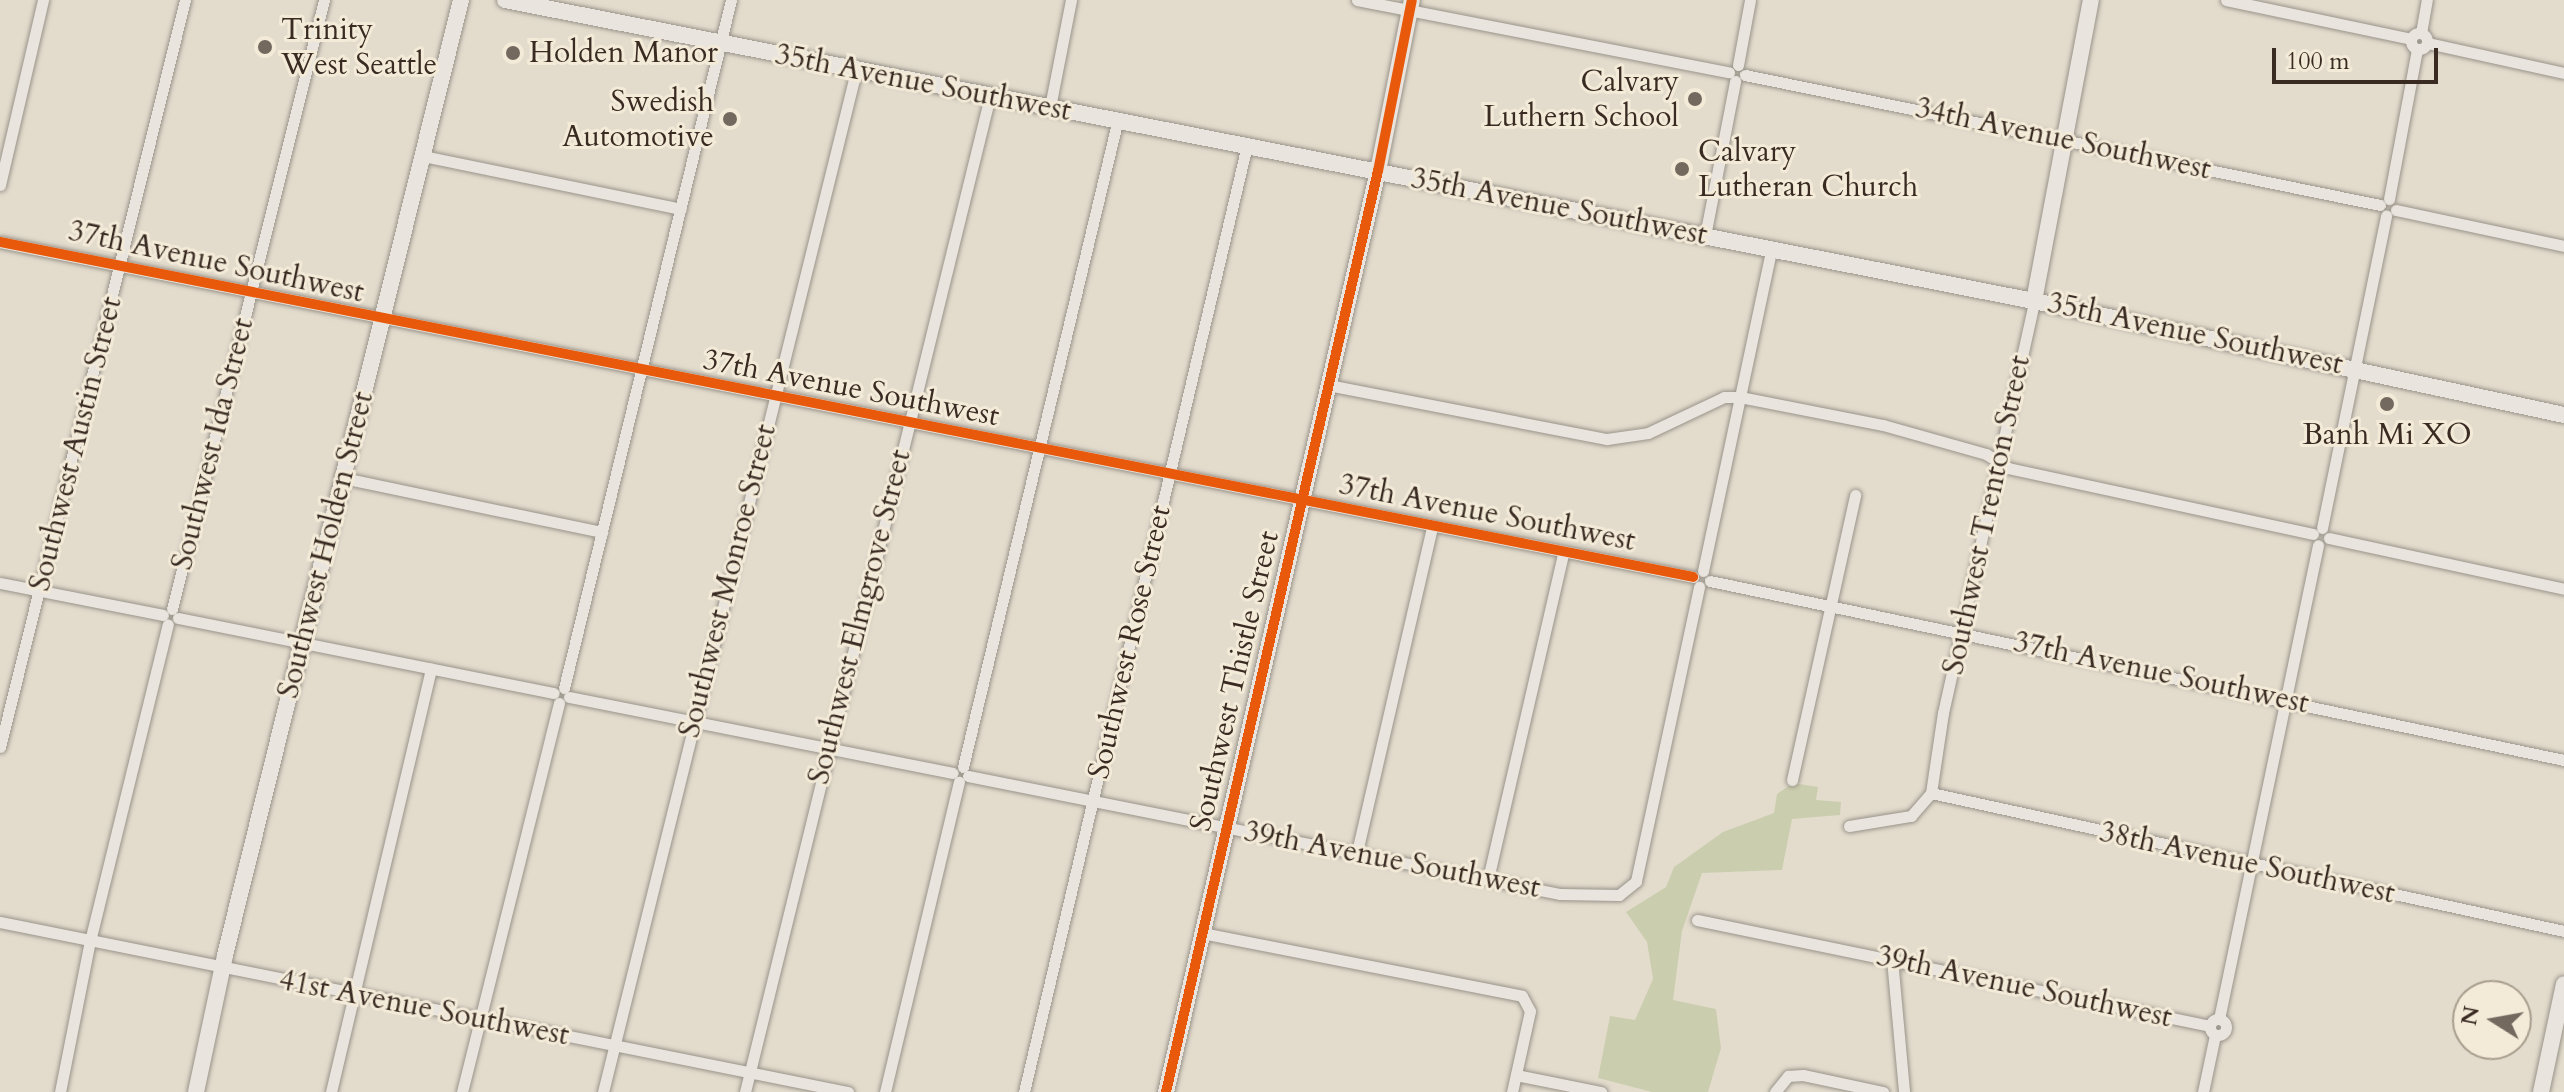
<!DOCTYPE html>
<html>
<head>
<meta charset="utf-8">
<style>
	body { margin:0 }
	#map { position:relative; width:2564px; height:1092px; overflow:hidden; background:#e3dccd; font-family:Cardo,serif }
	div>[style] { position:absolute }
	.green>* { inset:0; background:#cbceae }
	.roads { filter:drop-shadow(0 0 2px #99938a) drop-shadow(0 0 2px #99938a) }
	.street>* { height:11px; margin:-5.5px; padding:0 5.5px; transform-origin:5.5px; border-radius:5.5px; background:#e9e5de }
	.street>.ring { margin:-5.5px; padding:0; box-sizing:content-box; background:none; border:11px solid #e9e5de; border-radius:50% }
	.secondary>* { height:16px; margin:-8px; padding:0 8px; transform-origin:8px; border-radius:8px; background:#e9e5de }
	.cycleway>* { height:10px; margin:-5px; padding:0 5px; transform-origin:5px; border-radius:5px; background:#e8590c }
	.dots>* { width:22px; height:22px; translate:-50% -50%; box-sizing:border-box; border:4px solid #f3ead8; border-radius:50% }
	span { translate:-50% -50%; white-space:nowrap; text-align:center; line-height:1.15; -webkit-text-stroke:6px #f3ead8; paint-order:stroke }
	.poi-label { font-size:30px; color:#392b22 }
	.left { translate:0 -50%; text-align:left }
	.right { translate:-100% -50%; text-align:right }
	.street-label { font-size:30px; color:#392b22 }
	.north { position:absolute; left:2452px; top:980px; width:80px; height:80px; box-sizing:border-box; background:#f3ead8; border:2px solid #a99e8f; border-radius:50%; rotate:281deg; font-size:22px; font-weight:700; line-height:32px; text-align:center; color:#392b22 }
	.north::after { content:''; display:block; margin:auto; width:28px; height:36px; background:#74695e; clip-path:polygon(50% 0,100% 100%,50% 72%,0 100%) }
	.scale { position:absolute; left:2272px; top:48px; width:166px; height:36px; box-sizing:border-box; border:4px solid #392b22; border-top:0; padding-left:10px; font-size:24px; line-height:28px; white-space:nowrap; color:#392b22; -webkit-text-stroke:6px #f3ead8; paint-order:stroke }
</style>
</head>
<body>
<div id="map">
	<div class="green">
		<i style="clip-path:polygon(1793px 783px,1818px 787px,1816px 800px,1841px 802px,1840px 815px,1792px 819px,1782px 870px,1702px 873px,1682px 931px,1673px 1000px,1716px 1009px,1721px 1048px,1708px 1092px,1652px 1092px,1598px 1078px,1610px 1016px,1635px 1020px,1653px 979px,1647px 942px,1626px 912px,1666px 887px,1674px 867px,1723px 832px,1774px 813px,1777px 794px)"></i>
	</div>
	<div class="roads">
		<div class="street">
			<i style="left:1357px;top:0;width:379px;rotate:11deg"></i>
			<i style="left:2226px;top:0;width:189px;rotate:11.9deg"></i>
			<i class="ring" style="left:2411px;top:33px;width:5px;height:5px"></i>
			<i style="left:2421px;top:33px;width:34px;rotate:-80deg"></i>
			<i style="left:2428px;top:43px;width:139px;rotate:12.4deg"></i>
			<i style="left:1738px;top:65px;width:66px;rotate:-79.5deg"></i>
			<i style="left:1745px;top:75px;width:648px;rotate:11.57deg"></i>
			<i style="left:1050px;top:107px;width:109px;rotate:-78.9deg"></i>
			<i style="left:423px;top:156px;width:263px;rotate:11.6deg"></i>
			<i style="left:0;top:185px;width:190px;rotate:-76.9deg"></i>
			<i style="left:2389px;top:199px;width:152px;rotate:-79.4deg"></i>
			<i style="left:2396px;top:210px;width:172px;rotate:12.1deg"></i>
			<i style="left:1705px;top:236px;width:158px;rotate:-79deg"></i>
			<i style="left:0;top:242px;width:1726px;rotate:11.19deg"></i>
			<i style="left:1328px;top:385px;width:284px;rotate:11deg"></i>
			<i style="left:1607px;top:439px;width:41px;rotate:-8.3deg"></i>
			<i style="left:1648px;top:433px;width:84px;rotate:-25.3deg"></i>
			<i style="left:1724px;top:397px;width:16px"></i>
			<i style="left:1740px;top:397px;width:146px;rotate:11.1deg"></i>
			<i style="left:1883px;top:425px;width:107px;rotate:15.7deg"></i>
			<i style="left:1986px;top:454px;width:26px;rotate:32deg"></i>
			<i style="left:2008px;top:468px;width:312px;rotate:12.2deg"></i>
			<i style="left:343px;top:478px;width:265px;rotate:11.8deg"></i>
			<i style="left:2322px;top:528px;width:319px;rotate:-78.4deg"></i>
			<i style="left:2329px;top:538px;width:240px;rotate:12.2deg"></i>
			<i style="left:1703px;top:571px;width:328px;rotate:-78deg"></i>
			<i style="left:1710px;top:581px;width:873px;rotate:11.84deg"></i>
			<i style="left:0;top:583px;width:166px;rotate:11.1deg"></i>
			<i style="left:172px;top:609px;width:628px;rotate:-75.99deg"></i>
			<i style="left:178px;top:618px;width:383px;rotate:11.3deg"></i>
			<i style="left:564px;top:688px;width:708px;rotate:-76.36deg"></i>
			<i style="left:569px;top:697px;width:391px;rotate:11.2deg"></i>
			<i style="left:0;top:747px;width:770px;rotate:-76.09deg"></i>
			<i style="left:963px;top:767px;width:666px;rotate:-76.55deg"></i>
			<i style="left:968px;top:776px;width:604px;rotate:11.27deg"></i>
			<i style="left:1560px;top:894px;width:59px;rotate:1deg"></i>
			<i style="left:1619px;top:895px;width:22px;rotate:-39deg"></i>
			<i style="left:1636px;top:881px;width:301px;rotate:-77.9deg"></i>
			<i style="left:1792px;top:780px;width:292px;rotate:-77.5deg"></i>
			<i style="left:1931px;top:793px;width:648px;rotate:12.3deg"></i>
			<i style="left:1931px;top:793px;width:81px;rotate:-81.5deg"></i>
			<i style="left:1943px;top:713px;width:422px;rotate:-77.5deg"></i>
			<i style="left:1849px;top:826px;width:63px;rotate:-9.2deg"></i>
			<i style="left:1911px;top:816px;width:30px;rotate:-49deg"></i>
			<i style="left:1357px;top:852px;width:333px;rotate:-77deg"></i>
			<i style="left:1488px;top:879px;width:334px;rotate:-77deg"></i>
			<i style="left:1697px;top:920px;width:524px;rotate:11.67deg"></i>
			<i style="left:0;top:922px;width:865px;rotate:11.34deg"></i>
			<i style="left:1202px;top:933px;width:326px;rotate:11.1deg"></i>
			<i style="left:1522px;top:996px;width:17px;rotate:62deg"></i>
			<i style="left:1530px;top:1011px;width:83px;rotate:102.5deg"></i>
			<i style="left:1892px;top:959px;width:134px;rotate:84.8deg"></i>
			<i class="ring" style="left:2210px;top:1019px;width:5px;height:5px"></i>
			<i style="left:2219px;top:1019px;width:484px;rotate:-78.2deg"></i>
			<i style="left:1516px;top:1075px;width:87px;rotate:11.3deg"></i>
			<i style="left:60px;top:1092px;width:154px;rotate:-78.8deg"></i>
			<i style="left:90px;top:941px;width:326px;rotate:-76.2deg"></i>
			<i style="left:331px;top:1092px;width:435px;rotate:-76.7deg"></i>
			<i style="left:462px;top:1092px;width:401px;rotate:-76deg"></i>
			<i style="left:603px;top:1092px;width:1052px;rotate:-76.08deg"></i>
			<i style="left:745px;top:1092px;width:1026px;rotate:-76.18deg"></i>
			<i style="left:885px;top:1092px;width:319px;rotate:-76.6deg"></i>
			<i style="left:1024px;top:1092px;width:973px;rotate:-76.75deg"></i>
			<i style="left:1775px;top:1092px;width:21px;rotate:-51deg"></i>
			<i style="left:1788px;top:1076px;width:15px;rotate:-4deg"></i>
			<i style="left:1803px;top:1075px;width:82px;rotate:12deg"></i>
			<i style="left:2203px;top:1092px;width:58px;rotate:-78.1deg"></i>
		</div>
		<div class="secondary">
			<i style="left:505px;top:0;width:1558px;rotate:11.14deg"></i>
			<i style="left:2034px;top:301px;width:542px;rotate:12.14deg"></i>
			<i style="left:2034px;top:301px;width:306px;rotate:-79.3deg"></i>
			<i style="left:196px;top:1092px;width:140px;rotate:-78deg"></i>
			<i style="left:225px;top:955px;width:984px;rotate:-76.12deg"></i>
			<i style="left:1166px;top:1092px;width:945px;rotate:-77.04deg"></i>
			<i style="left:1378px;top:171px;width:174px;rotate:-78.8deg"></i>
			<i style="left:2541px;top:1092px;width:110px;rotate:-78deg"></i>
		</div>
	</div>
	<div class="cycleway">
		<i style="left:0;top:242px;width:1726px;rotate:11.19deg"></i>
		<i style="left:1166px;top:1092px;width:945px;rotate:-77.04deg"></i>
		<i style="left:1378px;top:171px;width:174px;rotate:-78.8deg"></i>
	</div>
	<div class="dots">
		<i style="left:265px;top:47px;background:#74695e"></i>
		<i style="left:513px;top:53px;background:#74695e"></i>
		<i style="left:1695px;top:99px;background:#74695e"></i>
		<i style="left:730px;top:119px;background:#74695e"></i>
		<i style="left:1682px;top:169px;background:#74695e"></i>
		<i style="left:2387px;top:404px;background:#74695e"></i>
	</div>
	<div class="poi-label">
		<span class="left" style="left:281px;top:47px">Trinity<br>West Seattle</span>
		<span class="left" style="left:529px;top:53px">Holden Manor</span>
		<span class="right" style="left:1679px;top:99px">Calvary<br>Luthern School</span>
		<span class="right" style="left:714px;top:119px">Swedish<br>Automotive</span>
		<span class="left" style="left:1698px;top:169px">Calvary<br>Lutheran Church</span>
		<span style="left:2387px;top:435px">Banh Mi XO</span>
	</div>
	<div class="street-label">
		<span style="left:923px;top:83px;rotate:11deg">35th Avenue Southwest</span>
		<span style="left:2063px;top:139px;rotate:12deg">34th Avenue Southwest</span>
		<span style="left:1559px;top:207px;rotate:11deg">35th Avenue Southwest</span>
		<span style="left:216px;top:262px;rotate:12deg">37th Avenue Southwest</span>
		<span style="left:2195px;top:334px;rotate:12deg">35th Avenue Southwest</span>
		<span style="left:851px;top:388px;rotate:11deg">37th Avenue Southwest</span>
		<span style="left:76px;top:444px;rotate:-76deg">Southwest Austin Street</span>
		<span style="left:213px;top:444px;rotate:-76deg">Southwest Ida Street</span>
		<span style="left:1487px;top:513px;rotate:11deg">37th Avenue Southwest</span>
		<span style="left:1987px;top:515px;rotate:-78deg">Southwest Trenton Street</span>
		<span style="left:326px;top:545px;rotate:-76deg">Southwest Holden Street</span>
		<span style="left:728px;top:581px;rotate:-76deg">Southwest Monroe Street</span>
		<span style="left:860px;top:617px;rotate:-76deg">Southwest Elmgrove Street</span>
		<span style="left:1130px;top:642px;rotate:-77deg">Southwest Rose Street</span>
		<span style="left:2161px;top:673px;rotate:12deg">37th Avenue Southwest</span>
		<span style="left:1235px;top:681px;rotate:-77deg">Southwest Thistle Street</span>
		<span style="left:1392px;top:860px;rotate:11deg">39th Avenue Southwest</span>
		<span style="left:2247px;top:863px;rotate:12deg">38th Avenue Southwest</span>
		<span style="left:2024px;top:987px;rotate:12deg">39th Avenue Southwest</span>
		<span style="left:424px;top:1008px;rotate:11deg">41st Avenue Southwest</span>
	</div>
	<div class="north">N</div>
	<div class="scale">100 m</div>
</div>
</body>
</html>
